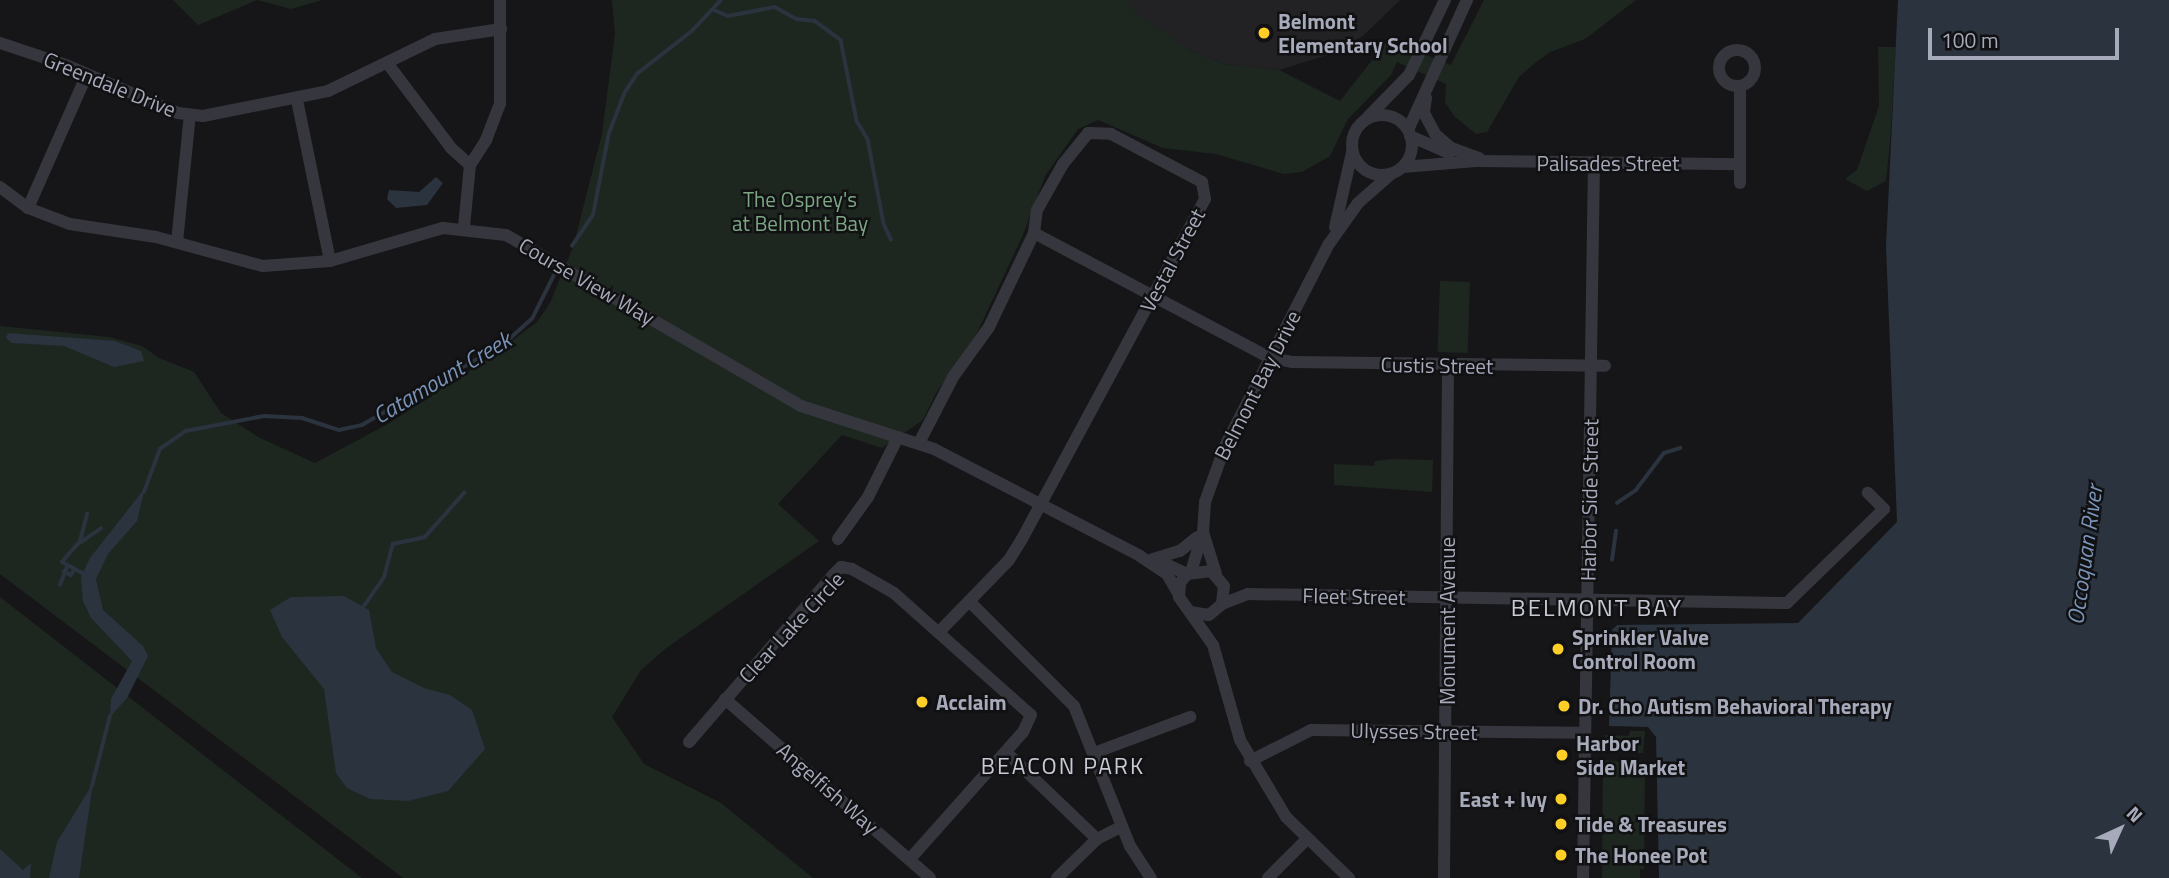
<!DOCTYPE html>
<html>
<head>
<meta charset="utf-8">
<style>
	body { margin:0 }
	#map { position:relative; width:2169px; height:878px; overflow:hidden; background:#161618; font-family:"Titillium Web",sans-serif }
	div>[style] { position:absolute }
	.built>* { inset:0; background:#222225 }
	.green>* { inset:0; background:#1d2720; transform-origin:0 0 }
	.water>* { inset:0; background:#2a333e }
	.stream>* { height:3.5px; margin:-1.75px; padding:0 1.75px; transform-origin:1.75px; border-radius:1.75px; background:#2a333e }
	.minor>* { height:12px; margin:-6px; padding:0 6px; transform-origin:6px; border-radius:6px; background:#36373e }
	.minor>.ring { margin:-6px; padding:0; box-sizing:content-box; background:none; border:12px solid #36373e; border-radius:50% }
	.dots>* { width:19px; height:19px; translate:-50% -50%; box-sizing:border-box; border:4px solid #111113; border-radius:50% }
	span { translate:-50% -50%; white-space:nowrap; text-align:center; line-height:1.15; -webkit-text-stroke:5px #111113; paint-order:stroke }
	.poi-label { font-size:21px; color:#a6aaba; font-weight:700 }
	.left { translate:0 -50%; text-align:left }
	.right { translate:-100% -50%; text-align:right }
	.street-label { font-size:21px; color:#a6aaba }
	.park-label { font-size:21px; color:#7ba783 }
	.water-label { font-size:23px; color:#7a94b8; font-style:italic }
	.neighbourhood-label { font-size:23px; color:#c8cad5; letter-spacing:2px }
	.quarter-label { font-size:24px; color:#c8cad5; letter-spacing:2px }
	.north { position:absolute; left:2085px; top:794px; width:70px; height:70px; -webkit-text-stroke:5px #111113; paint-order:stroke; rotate:45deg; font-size:19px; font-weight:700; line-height:28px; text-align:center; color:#a6aaba }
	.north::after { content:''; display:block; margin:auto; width:24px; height:32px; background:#a6aaba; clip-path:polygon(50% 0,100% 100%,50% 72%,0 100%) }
	.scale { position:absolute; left:1928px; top:28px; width:191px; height:32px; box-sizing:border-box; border:4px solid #a6aaba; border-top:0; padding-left:9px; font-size:21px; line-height:24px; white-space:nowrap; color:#a6aaba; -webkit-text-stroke:5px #111113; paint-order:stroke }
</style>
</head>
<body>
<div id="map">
	<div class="built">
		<i style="clip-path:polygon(1120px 0,1400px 0,1363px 36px,1334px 53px,1279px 70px,1224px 64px,1190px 50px,1155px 29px)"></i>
	</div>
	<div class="green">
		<i style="clip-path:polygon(173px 0,322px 0,291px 9px,257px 0,198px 25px)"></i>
		<i style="clip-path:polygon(612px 0,1132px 0,1127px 6px,1190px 50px,1224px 64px,1279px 70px,1340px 101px,1388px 40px,1451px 65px,1484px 0,1636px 0,1585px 39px,1550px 52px,1534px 64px,1519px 77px,1487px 132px,1476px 134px,1454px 116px,1445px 102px,1446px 84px,1397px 62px,1391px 75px,1348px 119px,1330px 156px,1302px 172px,1284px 174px,1216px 154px,1163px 148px,1098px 120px,1078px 129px,1045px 176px,1022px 237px,977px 333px,936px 393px,923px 420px,882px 448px,842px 435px,778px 504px,819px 541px,665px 649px,641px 670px,612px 717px,644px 764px,721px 803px,813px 878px,403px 878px,0 574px,0 326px,109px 337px,142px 346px,159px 358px,194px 372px,221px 413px,260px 438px,315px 463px,388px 424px,491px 357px,537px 322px,550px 303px,573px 247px,602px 134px,615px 33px)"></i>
		<i style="clip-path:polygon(1878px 47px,1896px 47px,1890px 142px,1886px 181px,1867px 191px,1845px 179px,1857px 170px,1879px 106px)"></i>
		<i style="left:1440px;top:281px;width:30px;height:71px;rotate:2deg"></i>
		<i style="clip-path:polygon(1392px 459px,1433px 460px,1432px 492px,1334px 485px,1334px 464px,1374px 466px,1375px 461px)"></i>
		<i style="clip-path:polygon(0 597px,362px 878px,0 878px)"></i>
		<i style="clip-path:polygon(1630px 731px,1645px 731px,1643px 753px,1605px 752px,1605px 735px,1629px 736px)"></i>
		<i style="clip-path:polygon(1603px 760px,1645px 764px,1644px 869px,1640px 869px,1640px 878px,1602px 878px)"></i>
	</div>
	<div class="water">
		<i style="clip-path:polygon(1898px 0,2169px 0,2169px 878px,1659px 878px,1656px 737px,1648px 727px,1609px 726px,1612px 630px,1617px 625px,1798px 623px,1897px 522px,1886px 246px)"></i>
		<i style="clip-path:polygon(436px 177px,443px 183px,427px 205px,396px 208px,387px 199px,389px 190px,419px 192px)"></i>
		<i style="clip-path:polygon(8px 333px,115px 341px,141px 351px,144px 361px,114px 367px,64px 346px,12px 343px,6px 338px)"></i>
		<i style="clip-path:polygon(145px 488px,137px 521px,108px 554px,96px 579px,103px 610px,143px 646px,148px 656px,127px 698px,110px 717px,111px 699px,132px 661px,91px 618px,83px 601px,81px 577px,90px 558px)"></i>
		<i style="clip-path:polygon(344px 596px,369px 610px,376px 648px,392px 672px,424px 688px,450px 695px,472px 710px,485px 749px,448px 791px,408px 801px,370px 799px,347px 788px,336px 773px,324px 689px,282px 637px,270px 610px,291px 597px)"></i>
		<i style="clip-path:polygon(93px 783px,79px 878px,49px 878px,57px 842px)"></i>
		<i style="clip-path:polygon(0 849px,23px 870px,31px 863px,30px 878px,0 878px)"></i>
	</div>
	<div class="stream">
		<i style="left:714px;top:10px;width:15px;rotate:23deg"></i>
		<i style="left:728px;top:16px;width:48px;rotate:-10.8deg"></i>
		<i style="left:775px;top:7px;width:25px;rotate:29deg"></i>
		<i style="left:797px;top:19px;width:18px;rotate:6deg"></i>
		<i style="left:815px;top:21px;width:32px;rotate:36deg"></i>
		<i style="left:841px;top:40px;width:83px;rotate:78.8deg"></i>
		<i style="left:857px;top:121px;width:21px;rotate:59deg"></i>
		<i style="left:868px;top:139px;width:86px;rotate:79.3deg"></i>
		<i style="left:884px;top:224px;width:17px;rotate:65deg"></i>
		<i style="left:572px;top:246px;width:37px;rotate:-56deg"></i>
		<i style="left:593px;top:215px;width:84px;rotate:-79deg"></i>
		<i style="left:609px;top:133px;width:44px;rotate:-68.7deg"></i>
		<i style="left:625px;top:92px;width:22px;rotate:-56deg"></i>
		<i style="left:637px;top:74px;width:70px;rotate:-38deg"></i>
		<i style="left:692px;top:31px;width:42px;rotate:-46.9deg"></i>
		<i style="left:144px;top:492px;width:46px;rotate:-69.6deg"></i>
		<i style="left:160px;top:449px;width:32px;rotate:-35deg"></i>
		<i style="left:186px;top:431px;width:79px;rotate:-10.9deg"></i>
		<i style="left:264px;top:416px;width:38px;rotate:3deg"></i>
		<i style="left:302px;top:418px;width:39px;rotate:18deg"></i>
		<i style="left:339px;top:430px;width:24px;rotate:-12deg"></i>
		<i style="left:362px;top:425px;width:165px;rotate:-29.8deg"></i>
		<i style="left:505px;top:343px;width:36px;rotate:-42deg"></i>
		<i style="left:532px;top:319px;width:49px;rotate:-63.4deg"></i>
		<i style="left:1617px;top:503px;width:23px;rotate:-34deg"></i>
		<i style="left:1636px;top:490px;width:46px;rotate:-52.9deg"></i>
		<i style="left:1664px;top:453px;width:17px;rotate:-17deg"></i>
		<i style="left:77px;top:545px;width:29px;rotate:-35deg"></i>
		<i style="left:1612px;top:560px;width:29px;rotate:-82deg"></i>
		<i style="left:64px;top:571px;width:8px;rotate:30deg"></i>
		<i style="left:71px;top:575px;width:6px;rotate:-59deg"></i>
		<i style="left:85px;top:575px;width:26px;rotate:-151deg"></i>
		<i style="left:62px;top:562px;width:28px;rotate:-49deg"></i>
		<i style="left:80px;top:541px;width:28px;rotate:-75deg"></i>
		<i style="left:60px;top:585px;width:19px;rotate:-69deg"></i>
		<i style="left:364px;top:606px;width:35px;rotate:-55deg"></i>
		<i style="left:384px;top:577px;width:34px;rotate:-75deg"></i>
		<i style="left:393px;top:544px;width:33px;rotate:-12deg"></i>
		<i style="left:425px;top:537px;width:59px;rotate:-48.4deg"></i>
		<i style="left:92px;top:786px;width:72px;rotate:-75.6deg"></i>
	</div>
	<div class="minor">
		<i style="left:0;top:43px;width:70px;rotate:18.4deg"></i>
		<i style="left:66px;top:65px;width:122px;rotate:23.2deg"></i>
		<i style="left:178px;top:113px;width:25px;rotate:7deg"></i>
		<i style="left:203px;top:116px;width:127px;rotate:-11.3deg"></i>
		<i style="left:328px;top:91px;width:119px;rotate:-25.9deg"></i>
		<i style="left:435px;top:39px;width:67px;rotate:-8.6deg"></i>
		<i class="ring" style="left:1719px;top:50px;width:24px;height:24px"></i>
		<i style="left:388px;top:64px;width:105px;rotate:53.1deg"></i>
		<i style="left:451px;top:148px;width:25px;rotate:42deg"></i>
		<i style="left:1740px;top:86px;width:97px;rotate:90deg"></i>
		<i style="left:1426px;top:98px;width:15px;rotate:98deg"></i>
		<i style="left:1424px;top:113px;width:24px;rotate:62deg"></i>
		<i style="left:1435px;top:134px;width:21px;rotate:41deg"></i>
		<i style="left:1451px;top:148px;width:30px;rotate:20deg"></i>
		<i style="left:297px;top:100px;width:164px;rotate:78.4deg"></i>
		<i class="ring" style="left:1352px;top:115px;width:48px;height:48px"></i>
		<i style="left:1367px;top:118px;width:60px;rotate:-45.7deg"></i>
		<i style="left:1409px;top:75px;width:83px;rotate:-64.4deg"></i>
		<i style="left:1408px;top:130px;width:143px;rotate:-65.6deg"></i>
		<i style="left:1410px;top:136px;width:43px;rotate:23.6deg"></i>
		<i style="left:1403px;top:167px;width:73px;rotate:-4.7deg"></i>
		<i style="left:1476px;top:161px;width:264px;rotate:0.7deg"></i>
		<i style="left:0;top:187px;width:35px;rotate:37deg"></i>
		<i style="left:28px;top:208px;width:45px;rotate:20.9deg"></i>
		<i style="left:70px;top:224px;width:87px;rotate:8.6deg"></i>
		<i style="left:156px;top:237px;width:111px;rotate:15.2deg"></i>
		<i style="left:263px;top:266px;width:67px;rotate:-4.3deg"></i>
		<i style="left:330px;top:261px;width:118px;rotate:-16.3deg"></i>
		<i style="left:443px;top:228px;width:63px;rotate:6.3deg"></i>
		<i style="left:506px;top:235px;width:341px;rotate:30.1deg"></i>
		<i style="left:801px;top:406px;width:140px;rotate:17.9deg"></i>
		<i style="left:934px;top:449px;width:232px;rotate:27.4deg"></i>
		<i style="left:1140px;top:556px;width:32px;rotate:34deg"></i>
		<i style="left:1167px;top:574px;width:22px;rotate:60deg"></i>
		<i style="left:28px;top:208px;width:146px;rotate:-66.2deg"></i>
		<i style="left:464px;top:227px;width:62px;rotate:-84.5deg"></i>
		<i style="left:470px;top:165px;width:30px;rotate:-57deg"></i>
		<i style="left:486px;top:140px;width:39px;rotate:-69deg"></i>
		<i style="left:500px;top:104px;width:104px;rotate:-90deg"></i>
		<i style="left:1335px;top:227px;width:76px;rotate:-77.1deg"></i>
		<i style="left:1034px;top:233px;width:267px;rotate:27.9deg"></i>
		<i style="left:1270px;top:358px;width:22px;rotate:10deg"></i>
		<i style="left:1292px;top:362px;width:313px;rotate:0.7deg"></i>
		<i style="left:177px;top:242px;width:128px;rotate:-84.2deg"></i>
		<i style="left:919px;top:443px;width:74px;rotate:-62.7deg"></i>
		<i style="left:953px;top:377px;width:62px;rotate:-54.2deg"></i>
		<i style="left:989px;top:327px;width:104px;rotate:-64.4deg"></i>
		<i style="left:1034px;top:233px;width:23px;rotate:-83deg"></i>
		<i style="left:1037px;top:210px;width:53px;rotate:-60.5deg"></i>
		<i style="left:1063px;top:164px;width:40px;rotate:-51deg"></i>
		<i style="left:1088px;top:133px;width:23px;rotate:2deg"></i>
		<i style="left:1111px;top:134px;width:103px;rotate:27.8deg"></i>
		<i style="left:1202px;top:182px;width:17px;rotate:80deg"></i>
		<i style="left:1205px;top:199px;width:386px;rotate:118.3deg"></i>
		<i style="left:1022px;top:539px;width:25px;rotate:122deg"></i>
		<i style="left:1009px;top:560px;width:99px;rotate:134.2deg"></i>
		<i style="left:1203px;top:532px;width:44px;rotate:72.8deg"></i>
		<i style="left:838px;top:539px;width:52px;rotate:-54.5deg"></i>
		<i style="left:868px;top:497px;width:67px;rotate:-63.4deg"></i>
		<i style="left:1153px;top:559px;width:28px;rotate:-17deg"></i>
		<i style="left:1180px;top:551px;width:22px;rotate:-39deg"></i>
		<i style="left:1157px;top:560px;width:33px;rotate:25deg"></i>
		<i style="left:1191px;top:572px;width:42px;rotate:-73.3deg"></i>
		<i style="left:1203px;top:532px;width:30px;rotate:-86deg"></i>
		<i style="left:1205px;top:502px;width:59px;rotate:-70.3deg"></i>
		<i style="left:1225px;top:446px;width:227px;rotate:-62.8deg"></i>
		<i style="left:1329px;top:244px;width:50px;rotate:-54.7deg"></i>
		<i style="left:1358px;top:203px;width:44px;rotate:-41.3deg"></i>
		<i style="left:969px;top:601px;width:148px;rotate:45deg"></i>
		<i style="left:1074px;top:706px;width:151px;rotate:68.2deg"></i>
		<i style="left:1130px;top:846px;width:38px;rotate:57deg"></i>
		<i style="left:1222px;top:604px;width:28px;rotate:-21deg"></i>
		<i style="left:1248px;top:594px;width:539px;rotate:0.96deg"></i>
		<i style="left:1787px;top:603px;width:135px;rotate:-44.1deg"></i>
		<i style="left:1884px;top:509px;width:23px;rotate:-135deg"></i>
		<i style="left:1190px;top:612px;width:19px;rotate:9deg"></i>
		<i style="left:1209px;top:615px;width:17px;rotate:-40deg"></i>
		<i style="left:1222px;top:604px;width:18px;rotate:-84deg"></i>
		<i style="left:1224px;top:586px;width:20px;rotate:-131deg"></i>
		<i style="left:1211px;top:571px;width:24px;rotate:173deg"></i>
		<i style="left:1187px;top:574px;width:11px;rotate:128deg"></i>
		<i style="left:1180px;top:583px;width:14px;rotate:94deg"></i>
		<i style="left:1179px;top:597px;width:59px;rotate:54.7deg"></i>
		<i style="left:1213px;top:645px;width:99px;rotate:74.1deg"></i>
		<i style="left:1240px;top:740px;width:90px;rotate:59.1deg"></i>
		<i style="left:1286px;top:817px;width:88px;rotate:44.1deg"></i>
		<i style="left:725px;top:699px;width:272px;rotate:41.1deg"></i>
		<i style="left:689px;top:742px;width:222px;rotate:-49.2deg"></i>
		<i style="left:834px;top:574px;width:10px;rotate:-45deg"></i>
		<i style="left:841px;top:567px;width:11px;rotate:10deg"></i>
		<i style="left:852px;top:569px;width:48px;rotate:29.7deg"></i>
		<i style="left:894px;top:593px;width:183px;rotate:41.7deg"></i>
		<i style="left:1031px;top:715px;width:19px;rotate:115deg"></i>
		<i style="left:1023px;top:732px;width:170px;rotate:131.7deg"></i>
		<i style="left:1006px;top:752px;width:126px;rotate:43.7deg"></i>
		<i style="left:1094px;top:753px;width:103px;rotate:-20.6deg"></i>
		<i style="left:1250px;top:761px;width:68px;rotate:-26.9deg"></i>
		<i style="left:1311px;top:730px;width:274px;rotate:0.6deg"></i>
		<i style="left:1057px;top:878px;width:56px;rotate:-44.3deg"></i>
		<i style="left:1097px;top:839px;width:28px;rotate:-27deg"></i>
		<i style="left:1268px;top:878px;width:54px;rotate:-45deg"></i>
		<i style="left:1444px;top:878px;width:513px;rotate:-89.55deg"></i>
		<i style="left:1583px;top:878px;width:714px;rotate:-89.12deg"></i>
	</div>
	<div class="dots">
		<i style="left:1264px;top:33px;background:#ffcf27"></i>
		<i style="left:1558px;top:649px;background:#ffcf27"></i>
		<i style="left:922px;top:702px;background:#ffcf27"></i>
		<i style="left:1564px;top:706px;background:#ffcf27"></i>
		<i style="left:1562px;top:755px;background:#ffcf27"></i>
		<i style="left:1561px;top:799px;background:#ffcf27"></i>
		<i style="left:1561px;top:824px;background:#ffcf27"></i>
		<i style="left:1561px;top:855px;background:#ffcf27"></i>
	</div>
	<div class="poi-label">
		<span class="left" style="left:1278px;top:33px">Belmont<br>Elementary School</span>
		<span class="left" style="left:1572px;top:649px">Sprinkler Valve<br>Control Room</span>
		<span class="left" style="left:936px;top:702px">Acclaim</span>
		<span class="left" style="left:1578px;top:706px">Dr. Cho Autism Behavioral Therapy</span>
		<span class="left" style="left:1576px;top:755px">Harbor<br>Side Market</span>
		<span class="right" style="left:1547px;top:799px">East + Ivy</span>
		<span class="left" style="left:1575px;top:824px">Tide &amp; Treasures</span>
		<span class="left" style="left:1575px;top:855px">The Honee Pot</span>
	</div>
	<div class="street-label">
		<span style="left:110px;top:84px;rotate:22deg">Greendale Drive</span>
		<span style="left:1608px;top:163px">Palisades Street</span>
		<span style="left:1172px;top:260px;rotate:-62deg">Vestal Street</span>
		<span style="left:587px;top:281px;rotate:30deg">Course View Way</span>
		<span style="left:1437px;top:365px;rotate:1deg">Custis Street</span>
		<span style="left:1257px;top:385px;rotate:-63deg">Belmont Bay Drive</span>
		<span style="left:1589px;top:500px;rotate:-89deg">Harbor Side Street</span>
		<span style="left:1354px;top:596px;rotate:1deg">Fleet Street</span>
		<span style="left:1447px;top:621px;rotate:-90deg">Monument Avenue</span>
		<span style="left:791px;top:627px;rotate:-47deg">Clear Lake Circle</span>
		<span style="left:1414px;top:731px;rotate:1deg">Ulysses Street</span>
		<span style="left:828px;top:788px;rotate:41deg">Angelfish Way</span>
	</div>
	<div class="park-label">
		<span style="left:800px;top:211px">The Osprey's<br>at Belmont Bay</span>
	</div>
	<div class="water-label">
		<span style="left:442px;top:378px;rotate:-31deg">Catamount Creek</span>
		<span style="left:2085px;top:555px;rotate:-82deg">Occoquan River</span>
	</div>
	<div class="neighbourhood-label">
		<span style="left:1063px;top:766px">BEACON PARK</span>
	</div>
	<div class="quarter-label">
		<span style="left:1597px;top:608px">BELMONT BAY</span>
	</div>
	<div class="north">N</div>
	<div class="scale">100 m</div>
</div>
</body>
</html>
